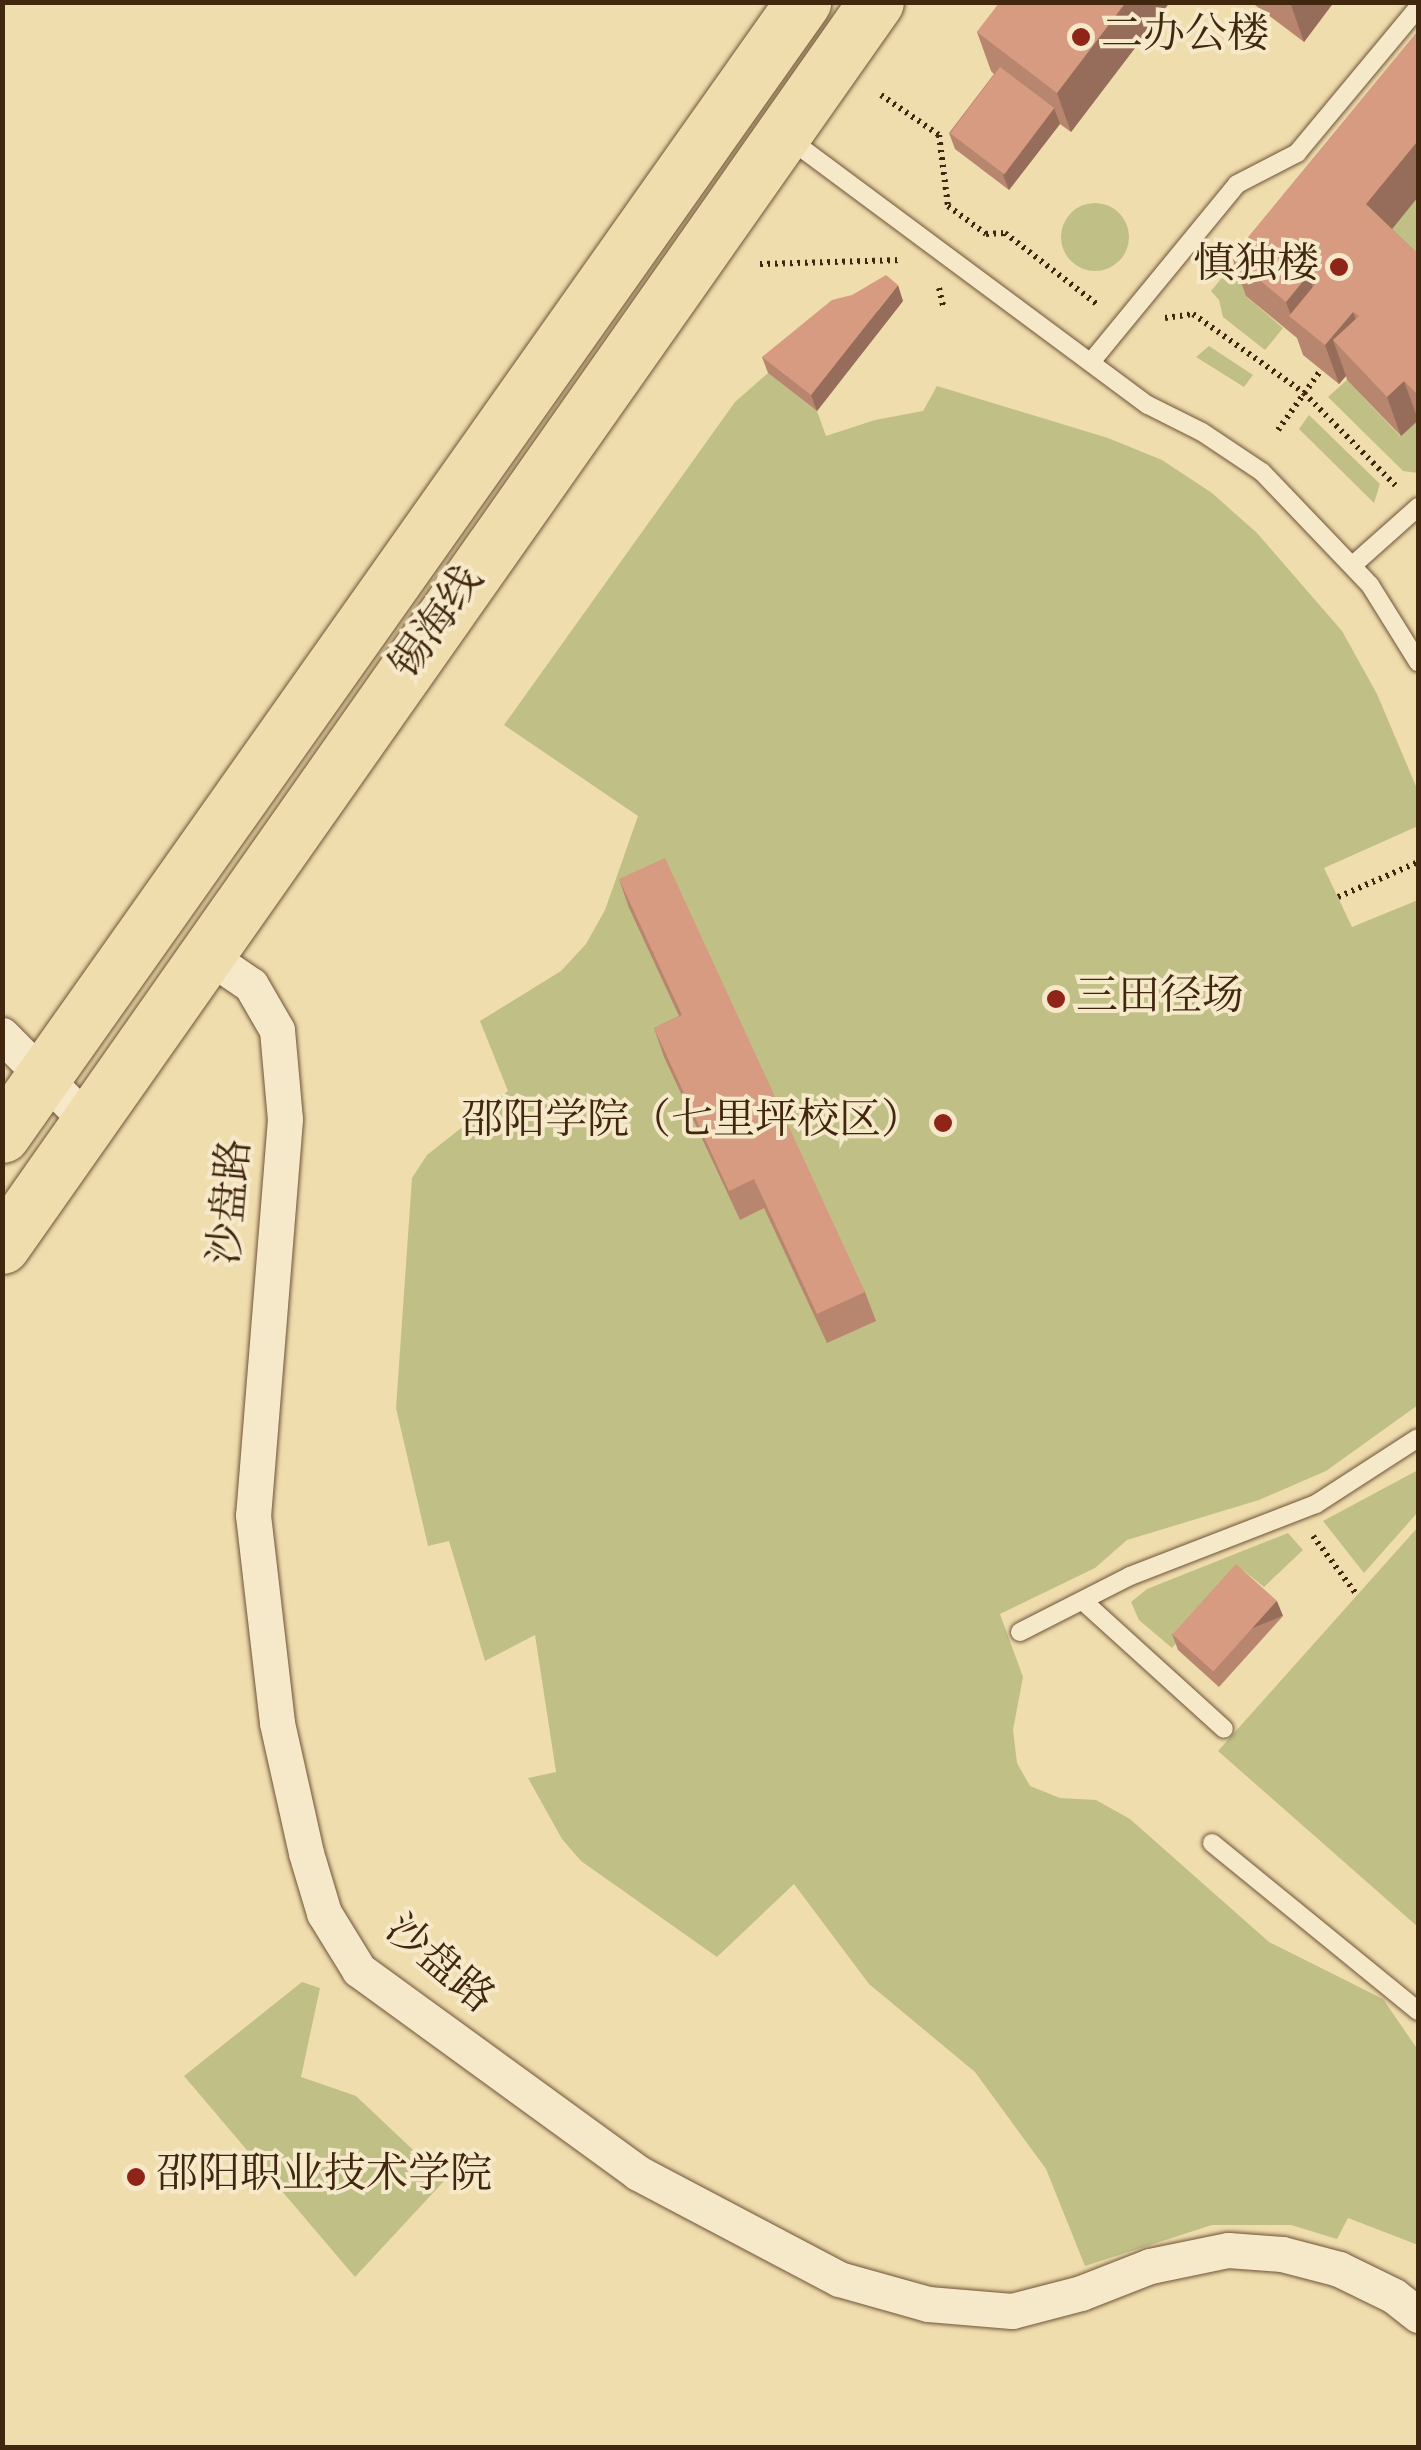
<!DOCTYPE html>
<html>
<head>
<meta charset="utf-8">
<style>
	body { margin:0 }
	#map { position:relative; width:1421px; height:2450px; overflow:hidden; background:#f0ddae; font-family:"Sorts Mill Goudy","Noto Serif SC",serif }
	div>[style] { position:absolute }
	.green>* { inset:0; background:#c0bf86 }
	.round { border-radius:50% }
	.path>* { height:6px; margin-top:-3px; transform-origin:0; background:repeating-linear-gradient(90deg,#42270f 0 2.5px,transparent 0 7.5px) }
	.roads { filter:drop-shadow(0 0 2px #6e5437) drop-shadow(0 0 2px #6e5437) }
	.service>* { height:18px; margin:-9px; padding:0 9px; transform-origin:9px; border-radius:9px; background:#f5e9ca }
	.minor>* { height:35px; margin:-17.5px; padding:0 17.5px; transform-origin:17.5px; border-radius:17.5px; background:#f5e9ca }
	.trunk>* { height:55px; margin:-27.5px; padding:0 27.5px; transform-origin:27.5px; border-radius:27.5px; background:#f0ddae }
	.wall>* { inset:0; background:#b8856e }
	.shaded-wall>* { inset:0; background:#966c5a; transform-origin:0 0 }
	.building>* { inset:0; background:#d69b80; transform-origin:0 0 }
	.dots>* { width:28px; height:28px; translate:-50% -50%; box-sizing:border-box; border:5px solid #f5e9ca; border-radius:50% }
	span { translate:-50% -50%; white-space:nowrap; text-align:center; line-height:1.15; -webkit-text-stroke:8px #f5e9ca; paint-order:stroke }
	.poi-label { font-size:42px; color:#42270f }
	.left { translate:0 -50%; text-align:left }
	.right { translate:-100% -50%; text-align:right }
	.street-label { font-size:42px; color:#42270f }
	.frame { position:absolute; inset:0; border:5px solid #42270f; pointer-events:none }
</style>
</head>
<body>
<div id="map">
	<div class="green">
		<i style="clip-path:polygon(1418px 41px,1247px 297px,1283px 328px,1265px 350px,1223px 317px,1219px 300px,1211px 291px)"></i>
		<i style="clip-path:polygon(1418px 197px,1418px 277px,1380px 244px)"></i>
		<i class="round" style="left:1061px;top:203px;width:68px;height:68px"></i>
		<i style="clip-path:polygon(1209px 346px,1253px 375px,1244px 387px,1196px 357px)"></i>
		<i style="clip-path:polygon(768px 373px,817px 411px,826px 436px,875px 420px,923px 411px,937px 386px,1108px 438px,1162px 460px,1212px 493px,1257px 533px,1342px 631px,1377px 694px,1418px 791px,1418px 826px,1324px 868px,1352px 927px,1418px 900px,1418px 1405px,1326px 1471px,1259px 1500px,1127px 1540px,1095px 1568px,1000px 1614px,1023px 1677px,1013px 1730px,1017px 1763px,1030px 1786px,1060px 1798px,1096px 1800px,1130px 1819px,1269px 1942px,1383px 1999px,1418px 2050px,1418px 2245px,1348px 2218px,1337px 2239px,1291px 2225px,1212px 2225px,1085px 2266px,1046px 2169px,975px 2072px,869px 1984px,794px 1884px,717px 1957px,581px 1861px,562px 1839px,528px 1778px,556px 1772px,535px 1635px,485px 1661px,449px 1541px,428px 1546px,396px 1408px,412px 1178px,427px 1155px,508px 1091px,480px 1021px,561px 971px,586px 944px,605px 910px,638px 816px,504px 725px,735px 402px)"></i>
		<i style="clip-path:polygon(1347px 380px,1400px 436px,1418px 420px,1418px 473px,1403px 471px,1328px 397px)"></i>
		<i style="clip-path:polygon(1309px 415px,1380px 484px,1374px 503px,1299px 429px)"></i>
		<i style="clip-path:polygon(1418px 1470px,1418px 1512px,1364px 1573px,1323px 1521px)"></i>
		<i style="clip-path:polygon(1418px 1527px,1418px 1927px,1218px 1751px)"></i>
		<i style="clip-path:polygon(1288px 1533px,1303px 1550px,1264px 1587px,1243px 1570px,1172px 1648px,1139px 1620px,1131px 1602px,1147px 1589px)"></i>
		<i style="clip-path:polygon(302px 1982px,320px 1988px,301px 2077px,356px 2096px,445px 2180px,355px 2277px,184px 2076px)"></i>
	</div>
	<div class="path">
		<i style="left:881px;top:95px;width:70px;rotate:34.6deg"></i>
		<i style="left:939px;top:135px;width:72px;rotate:82.8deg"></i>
		<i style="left:948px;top:206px;width:47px;rotate:36.4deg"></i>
		<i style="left:986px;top:234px;width:19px;rotate:-3deg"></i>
		<i style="left:1005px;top:233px;width:119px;rotate:37.8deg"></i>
		<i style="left:760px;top:264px;width:142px;rotate:-1.6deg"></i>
		<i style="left:939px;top:288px;width:18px;rotate:77deg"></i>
		<i style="left:1165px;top:318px;width:28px;rotate:-8deg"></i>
		<i style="left:1193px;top:314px;width:136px;rotate:35.4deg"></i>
		<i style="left:1304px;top:393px;width:134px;rotate:45.3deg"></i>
		<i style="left:1278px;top:430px;width:74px;rotate:-54.4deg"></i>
		<i style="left:1338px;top:897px;width:87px;rotate:-23.6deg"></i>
		<i style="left:1313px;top:1536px;width:74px;rotate:53.3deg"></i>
	</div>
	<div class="roads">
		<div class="service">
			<i style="left:788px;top:138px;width:448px;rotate:36.6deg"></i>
			<i style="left:1148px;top:405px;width:60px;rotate:26.6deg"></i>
			<i style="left:1202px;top:432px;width:72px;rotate:33.7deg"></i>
			<i style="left:1262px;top:472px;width:156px;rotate:46.3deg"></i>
			<i style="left:1370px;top:585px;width:91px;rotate:58.1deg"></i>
			<i style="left:1091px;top:362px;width:230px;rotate:-50.6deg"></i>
			<i style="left:1237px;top:184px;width:68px;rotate:-27.3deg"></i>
			<i style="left:1297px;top:153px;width:189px;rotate:-50.2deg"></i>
			<i style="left:1353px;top:565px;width:87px;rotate:-41.7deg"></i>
			<i style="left:1083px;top:1601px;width:190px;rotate:42.2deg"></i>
			<i style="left:1020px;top:1632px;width:123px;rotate:-27deg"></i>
			<i style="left:1130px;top:1576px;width:199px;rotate:-21.2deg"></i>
			<i style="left:1316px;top:1504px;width:121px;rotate:-32.9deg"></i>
			<i style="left:1212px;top:1843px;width:266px;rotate:39.2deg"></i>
		</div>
		<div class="minor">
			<i style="left:207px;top:955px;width:53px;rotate:34.3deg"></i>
			<i style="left:251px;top:985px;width:52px;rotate:60deg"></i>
			<i style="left:277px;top:1030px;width:89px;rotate:84.9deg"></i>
			<i style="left:285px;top:1119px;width:397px;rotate:94.6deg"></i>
			<i style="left:253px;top:1515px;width:209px;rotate:83.4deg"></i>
			<i style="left:277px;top:1723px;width:133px;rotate:77.4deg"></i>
			<i style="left:306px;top:1853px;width:63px;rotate:73.3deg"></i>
			<i style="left:324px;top:1913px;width:67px;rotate:58.4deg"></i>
			<i style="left:359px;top:1970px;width:345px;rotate:36deg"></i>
			<i style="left:638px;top:2173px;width:227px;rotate:27.8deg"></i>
			<i style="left:839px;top:2279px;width:92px;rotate:15.7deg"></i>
			<i style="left:928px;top:2304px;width:84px;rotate:4.8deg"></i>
			<i style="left:1012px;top:2311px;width:71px;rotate:-14.6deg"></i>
			<i style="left:1081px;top:2293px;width:74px;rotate:-21.4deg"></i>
			<i style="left:1150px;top:2266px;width:80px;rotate:-11.6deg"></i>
			<i style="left:1228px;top:2250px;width:54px;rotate:4.2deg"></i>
			<i style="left:1282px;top:2254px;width:59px;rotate:14.7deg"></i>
			<i style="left:1339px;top:2269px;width:61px;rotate:26.1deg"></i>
			<i style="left:1394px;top:2296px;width:31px;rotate:38deg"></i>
			<i style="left:2px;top:1035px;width:124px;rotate:45.3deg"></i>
		</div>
		<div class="trunk">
			<i style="left:2px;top:1135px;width:1388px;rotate:-54.74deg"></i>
			<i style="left:2px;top:1246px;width:1520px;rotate:-54.91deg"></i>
		</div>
	</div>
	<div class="wall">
		<i style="clip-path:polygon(1000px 2px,1170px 2px,1071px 132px,1060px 124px,1009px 190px,955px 149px,949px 133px,994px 74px,991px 71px,977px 32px)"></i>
		<i style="clip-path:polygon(1251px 2px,1334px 2px,1304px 42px)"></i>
		<i style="clip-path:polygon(1418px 31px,1418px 197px,1392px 229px,1418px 254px,1418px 421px,1401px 436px,1347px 380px,1346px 376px,1339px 384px,1303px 355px,1297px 338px,1246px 296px,1232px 257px)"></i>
		<i style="clip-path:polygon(903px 301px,817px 411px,768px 373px,762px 357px)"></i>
		<i style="clip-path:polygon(619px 879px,865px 1292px,876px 1321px,827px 1343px,764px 1208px,740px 1220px,664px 1057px,654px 1028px,679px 1016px,629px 908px)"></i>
		<i style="clip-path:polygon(1283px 1616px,1219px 1687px,1178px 1650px,1172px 1634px)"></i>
	</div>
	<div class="shaded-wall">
		<i style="clip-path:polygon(1126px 2px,1170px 2px,1071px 132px,1057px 93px)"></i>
		<i style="clip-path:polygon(1290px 2px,1334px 2px,1304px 42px)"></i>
		<i style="clip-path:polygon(1054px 108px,1060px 124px,1009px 190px,1003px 175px)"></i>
		<i style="clip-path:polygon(1416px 143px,1418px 149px,1418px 197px,1380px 244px,1366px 204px)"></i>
		<i style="clip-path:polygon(1308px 275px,1323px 314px,1292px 318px,1286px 302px)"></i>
		<i style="clip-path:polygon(898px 285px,903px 301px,817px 411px,811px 395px)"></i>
		<i style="clip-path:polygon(1353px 312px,1367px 351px,1333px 340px,1346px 376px,1339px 384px,1325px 345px)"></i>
		<i style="clip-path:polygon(1404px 381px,1418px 420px,1401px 436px,1387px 397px)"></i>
		<i style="left:1277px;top:1601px;width:16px;height:96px;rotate:68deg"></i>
	</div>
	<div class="building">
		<i style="clip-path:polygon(1000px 2px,1126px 2px,1057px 93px,977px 32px)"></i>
		<i style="clip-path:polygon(1418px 31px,1418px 145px,1416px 143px,1366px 204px,1418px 254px,1418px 392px,1417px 394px,1404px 381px,1387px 397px,1333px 340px,1359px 316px,1353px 312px,1325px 345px,1289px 316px,1317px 282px,1308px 275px,1286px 302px,1232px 257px)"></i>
		<i style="left:1000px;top:67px;width:68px;height:83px;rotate:37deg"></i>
		<i style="clip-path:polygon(886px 275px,898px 285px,811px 395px,762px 357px,832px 300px,852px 295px)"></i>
		<i style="clip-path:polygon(665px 858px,865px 1292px,817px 1314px,754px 1179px,729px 1191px,654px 1028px,682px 1015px,619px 879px)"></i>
		<i style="left:1236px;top:1564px;width:55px;height:95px;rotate:42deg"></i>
	</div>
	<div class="dots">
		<i style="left:1081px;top:37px;background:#8f2418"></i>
		<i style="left:1339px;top:267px;background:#8f2418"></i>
		<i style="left:1056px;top:999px;background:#8f2418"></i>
		<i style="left:943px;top:1123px;background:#8f2418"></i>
		<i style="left:136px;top:2177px;background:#8f2418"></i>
	</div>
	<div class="poi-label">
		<span class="left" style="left:1101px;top:37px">二办公楼</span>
		<span class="right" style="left:1319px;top:267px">慎独楼</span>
		<span class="left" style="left:1076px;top:999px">三田径场</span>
		<span class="right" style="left:923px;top:1123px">邵阳学院（七里坪校区）</span>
		<span class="left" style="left:156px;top:2177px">邵阳职业技术学院</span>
	</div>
	<div class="street-label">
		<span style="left:439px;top:624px;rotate:-55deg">锡海线</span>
		<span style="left:233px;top:1202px;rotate:-85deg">沙盘路</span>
		<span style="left:438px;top:1966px;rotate:40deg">沙盘路</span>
	</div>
	<div class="frame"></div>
</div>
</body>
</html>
